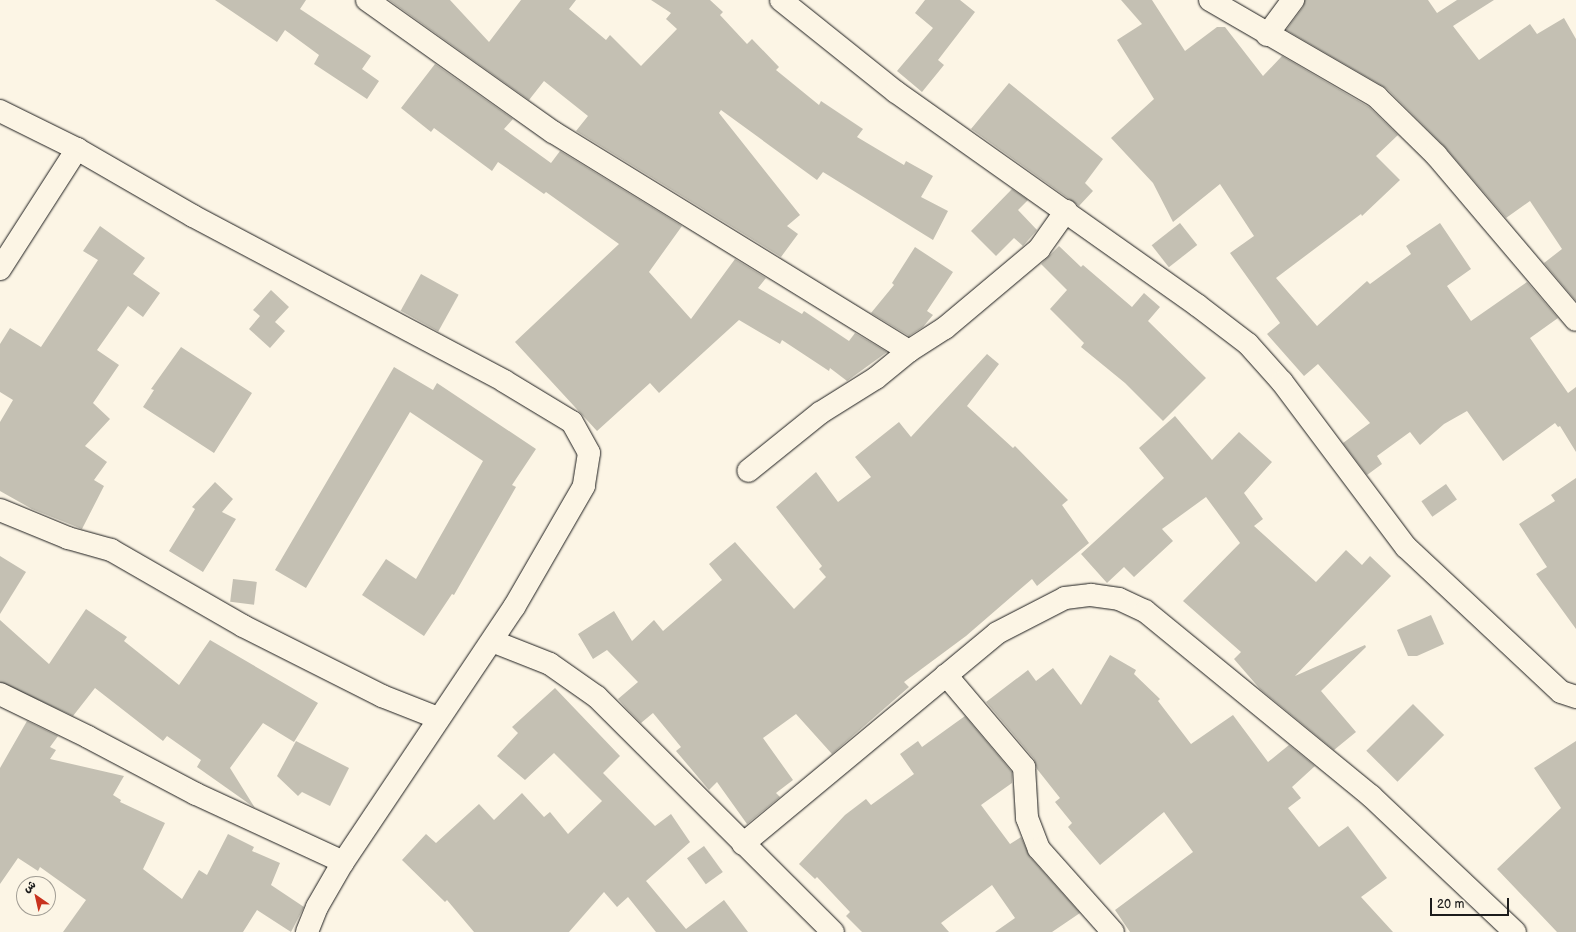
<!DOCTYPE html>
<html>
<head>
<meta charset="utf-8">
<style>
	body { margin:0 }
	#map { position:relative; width:1576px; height:932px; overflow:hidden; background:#fcf5e5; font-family:"Balsamiq Sans","Playpen Sans Arabic",sans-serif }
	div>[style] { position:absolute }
	.building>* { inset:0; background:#c4c0b3; transform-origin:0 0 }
	.roads { filter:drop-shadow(0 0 1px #1c1c1c) drop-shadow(0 0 1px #1c1c1c) }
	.street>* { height:22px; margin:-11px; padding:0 11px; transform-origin:11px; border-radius:11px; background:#fcf5e5 }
	.secondary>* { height:22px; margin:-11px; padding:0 11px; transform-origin:11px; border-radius:11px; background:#fcf5e5 }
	span { translate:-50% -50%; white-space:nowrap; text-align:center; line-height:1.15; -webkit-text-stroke:3px #fcf5e5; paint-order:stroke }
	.north { position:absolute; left:16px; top:876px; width:40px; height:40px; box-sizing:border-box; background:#fcf5e5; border:1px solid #a29e95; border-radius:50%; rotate:326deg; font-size:11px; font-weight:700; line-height:16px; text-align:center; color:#1c1c1c }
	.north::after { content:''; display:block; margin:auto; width:14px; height:18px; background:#c8321e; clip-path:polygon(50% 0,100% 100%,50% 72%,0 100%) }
	.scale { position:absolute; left:1430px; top:898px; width:79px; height:18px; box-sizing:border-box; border:2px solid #1c1c1c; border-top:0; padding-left:5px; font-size:12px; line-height:14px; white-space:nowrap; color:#1c1c1c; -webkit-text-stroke:3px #fcf5e5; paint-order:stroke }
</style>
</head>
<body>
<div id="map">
	<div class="building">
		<i style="clip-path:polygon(215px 0,306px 0,300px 9px,371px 56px,362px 69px,379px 81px,367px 99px,314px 64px,319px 55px,285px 30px,277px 42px)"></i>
		<i style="clip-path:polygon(389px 0,450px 0,489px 42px,521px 0,576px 0,569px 9px,606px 40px,610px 35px,641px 66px,677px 29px,666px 19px,671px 13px,651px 0,710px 0,723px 12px,720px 15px,747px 44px,752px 39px,779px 67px,776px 70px,819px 105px,821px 101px,863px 129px,857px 137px,904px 165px,906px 161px,933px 176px,921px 197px,948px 211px,933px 240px,823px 172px,817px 180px,721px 110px,719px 113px,800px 215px,787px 226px,798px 234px,781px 257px,576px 131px,588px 116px,544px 81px,529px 100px)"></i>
		<i style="clip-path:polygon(925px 0,960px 0,975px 12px,938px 60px,944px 65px,922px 92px,897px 71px,933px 28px,915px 13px)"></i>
		<i style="clip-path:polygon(1121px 0,1152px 0,1185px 51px,1217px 27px,1225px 27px,1263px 76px,1282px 56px,1369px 107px,1398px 135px,1376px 156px,1400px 180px,1362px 216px,1361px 214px,1276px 278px,1317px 326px,1367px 281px,1370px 284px,1411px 254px,1406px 246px,1440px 223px,1471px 269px,1447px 286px,1471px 321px,1527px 282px,1558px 318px,1530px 338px,1568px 393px,1576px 387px,1576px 452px,1560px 426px,1558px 427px,1555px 423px,1503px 461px,1467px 411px,1444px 424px,1420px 445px,1410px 432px,1377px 456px,1382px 464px,1367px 475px,1343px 443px,1370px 423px,1318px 364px,1304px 376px,1267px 334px,1280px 323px,1230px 253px,1254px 236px,1220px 184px,1173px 222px,1153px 183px,1111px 138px,1154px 99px,1117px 40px,1142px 24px)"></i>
		<i style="clip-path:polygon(1305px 0,1428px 0,1437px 13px,1457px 0,1494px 0,1453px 26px,1479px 60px,1530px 24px,1537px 34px,1564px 18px,1576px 39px,1576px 301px,1544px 263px,1562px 249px,1530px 201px,1506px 218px,1445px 147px,1386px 88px,1286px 30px,1303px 7px)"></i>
		<i style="clip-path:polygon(435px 64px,513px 119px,504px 129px,551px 163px,560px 151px,682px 226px,649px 272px,691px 319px,735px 259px,766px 278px,758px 288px,802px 314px,804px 311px,849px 341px,855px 333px,887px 352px,847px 381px,830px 368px,829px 371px,782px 340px,780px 344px,739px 320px,659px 393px,650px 383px,597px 431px,515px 342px,619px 244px,546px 192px,544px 194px,498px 162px,492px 171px,434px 128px,431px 132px,401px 108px)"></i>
		<i style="clip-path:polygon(1009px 83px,1103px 159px,1085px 183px,1093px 191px,1079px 206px,971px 129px)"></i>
		<i style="clip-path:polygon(1012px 189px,1028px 200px,1018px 210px,1037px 230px,1023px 246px,1014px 238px,996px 256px,971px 231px)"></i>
		<i style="left:1180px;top:223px;width:28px;height:36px;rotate:52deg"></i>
		<i style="clip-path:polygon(100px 226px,145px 258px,133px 274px,160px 293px,143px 317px,128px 306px,97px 350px,119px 365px,93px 403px,110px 419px,85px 446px,107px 462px,94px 480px,104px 486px,82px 529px,32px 509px,0 491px,0 422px,13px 400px,0 392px,0 344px,10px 328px,41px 347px,98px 260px,83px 251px)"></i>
		<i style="clip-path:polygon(1059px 246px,1081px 267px,1083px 265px,1132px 307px,1144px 293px,1160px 307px,1148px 321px,1206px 378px,1163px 421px,1125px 383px,1081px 347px,1084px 343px,1050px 309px,1067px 290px,1041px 264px)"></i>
		<i style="clip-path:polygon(915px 247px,953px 272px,927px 311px,933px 315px,923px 327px,909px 336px,871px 313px,894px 285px,892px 283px)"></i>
		<i style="left:421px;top:274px;width:43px;height:42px;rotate:29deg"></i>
		<i style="clip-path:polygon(271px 290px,289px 307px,275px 322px,285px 331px,270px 348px,249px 329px,260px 316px,253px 310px)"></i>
		<i style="clip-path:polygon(181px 347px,252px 393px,214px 453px,143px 407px,154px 390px,151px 389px)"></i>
		<i style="clip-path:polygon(987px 354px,999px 364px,967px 406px,1013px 448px,1015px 446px,1068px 500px,1062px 505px,1089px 543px,1037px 586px,1032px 579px,966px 636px,904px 682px,909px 687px,832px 754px,796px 714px,763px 738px,793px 780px,776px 793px,780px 797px,747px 824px,717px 782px,709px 790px,676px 751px,681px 747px,653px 713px,641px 723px,626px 708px,618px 699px,638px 682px,607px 650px,593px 659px,578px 634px,614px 611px,632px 641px,654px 620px,663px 631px,722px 580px,709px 564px,735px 542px,794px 609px,826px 577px,819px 569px,822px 566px,776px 507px,816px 472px,838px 502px,871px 477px,855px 457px,899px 422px,911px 437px)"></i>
		<i style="clip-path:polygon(394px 367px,433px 390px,437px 383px,536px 449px,512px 485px,516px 487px,454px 595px,452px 594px,424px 636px,362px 595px,386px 559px,416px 579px,483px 461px,410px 412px,306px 588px,275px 570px)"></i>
		<i style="clip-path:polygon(1175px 416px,1212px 460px,1239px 432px,1272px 462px,1244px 493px,1263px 519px,1254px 526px,1316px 582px,1346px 550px,1362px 565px,1370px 556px,1391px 576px,1295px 676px,1365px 645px,1366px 647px,1321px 691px,1356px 732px,1334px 750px,1260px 689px,1234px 659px,1241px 652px,1183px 601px,1240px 543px,1206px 497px,1162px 529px,1173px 541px,1134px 577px,1124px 567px,1107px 583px,1081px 554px,1164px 478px,1139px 448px)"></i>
		<i style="clip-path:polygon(1576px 478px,1576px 629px,1536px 574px,1547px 567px,1519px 524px,1555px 501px,1551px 495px)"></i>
		<i style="clip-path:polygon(215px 482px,233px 499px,222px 512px,236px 519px,203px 572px,169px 551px,195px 509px,192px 507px)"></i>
		<i style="left:1446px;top:484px;width:19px;height:30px;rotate:55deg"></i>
		<i style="clip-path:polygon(0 556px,26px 572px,0 614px)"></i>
		<i style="left:233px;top:579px;width:24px;height:23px;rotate:7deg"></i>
		<i style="clip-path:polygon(86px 609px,127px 637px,124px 641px,179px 685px,210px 640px,318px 703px,294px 742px,263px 723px,230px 768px,255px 808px,197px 767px,201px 760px,167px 736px,163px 741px,95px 688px,73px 716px,0 682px,0 620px,49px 664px)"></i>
		<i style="clip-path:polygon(1431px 615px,1444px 644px,1417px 656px,1408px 656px,1397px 630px)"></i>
		<i style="clip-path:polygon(1110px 655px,1136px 670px,1134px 674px,1160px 699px,1158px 701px,1191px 744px,1233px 715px,1268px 762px,1289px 745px,1315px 766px,1292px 787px,1301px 798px,1288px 808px,1319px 847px,1348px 826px,1387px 878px,1361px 897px,1393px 932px,1130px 932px,1115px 910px,1193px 852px,1164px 812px,1100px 865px,1068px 827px,1072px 823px,1055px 802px,1060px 798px,1037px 769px,1034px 759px,986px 702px,1028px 670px,1036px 681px,1053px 668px,1081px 705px)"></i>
		<i style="clip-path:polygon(555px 688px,620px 756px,603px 773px,655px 826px,671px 814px,690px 842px,646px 881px,686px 929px,724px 900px,748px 932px,656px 932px,628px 897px,617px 907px,604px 892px,569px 932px,474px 932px,447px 900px,445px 902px,402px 860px,426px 834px,436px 843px,479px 804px,494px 820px,522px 793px,544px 817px,550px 812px,568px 834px,602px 801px,554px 753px,525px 780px,497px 756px,518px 733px,512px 727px)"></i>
		<i style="left:1413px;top:704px;width:44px;height:66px;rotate:45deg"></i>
		<i style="clip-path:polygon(965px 716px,1012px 772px,1012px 783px,981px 805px,1010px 844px,1021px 837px,1030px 857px,1080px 913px,1052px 932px,995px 932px,1015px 918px,992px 885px,941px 923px,949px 932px,862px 932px,846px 916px,850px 912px,817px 877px,815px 879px,799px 864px,845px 815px,866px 799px,871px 805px,914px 774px,900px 754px,918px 741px,922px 747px)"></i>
		<i style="clip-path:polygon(27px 721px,58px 736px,50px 747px,56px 750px,50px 759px,124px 776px,113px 795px,121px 800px,120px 802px,165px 823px,143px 869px,182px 899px,199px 870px,207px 875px,228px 834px,254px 847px,252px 851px,280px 863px,271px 885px,304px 907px,291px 932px,257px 910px,243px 932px,63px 932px,86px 900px,40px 867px,38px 871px,18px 858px,0 884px,0 768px)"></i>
		<i style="clip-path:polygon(296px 741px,349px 768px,330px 806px,302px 792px,298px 796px,277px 776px)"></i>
		<i style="clip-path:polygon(1576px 741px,1576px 932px,1557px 932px,1497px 869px,1561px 808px,1534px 768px)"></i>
		<i style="left:704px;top:846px;width:32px;height:21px;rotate:54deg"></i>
	</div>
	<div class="roads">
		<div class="street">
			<i style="left:367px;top:0;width:228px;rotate:35.4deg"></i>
			<i style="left:553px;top:132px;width:418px;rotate:31.6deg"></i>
			<i style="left:909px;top:351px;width:43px;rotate:140.7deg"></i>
			<i style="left:876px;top:378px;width:66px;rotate:148deg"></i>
			<i style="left:820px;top:413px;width:92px;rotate:141.1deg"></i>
			<i style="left:781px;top:0;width:147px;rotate:38.7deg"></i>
			<i style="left:896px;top:92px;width:369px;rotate:35.3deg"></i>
			<i style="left:1197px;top:305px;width:64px;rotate:37.4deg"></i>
			<i style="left:1248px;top:344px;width:51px;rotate:48.2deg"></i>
			<i style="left:1282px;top:382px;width:206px;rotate:53.1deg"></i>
			<i style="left:1406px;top:547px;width:212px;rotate:43.1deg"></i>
			<i style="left:1561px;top:692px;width:16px;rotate:18deg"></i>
			<i style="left:1267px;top:35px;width:44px;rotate:-53.4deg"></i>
			<i style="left:0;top:111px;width:86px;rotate:26.3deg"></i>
			<i style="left:77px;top:149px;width:134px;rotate:30deg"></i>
			<i style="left:193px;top:216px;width:352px;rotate:27.9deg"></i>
			<i style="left:504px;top:381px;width:79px;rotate:31.1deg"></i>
			<i style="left:572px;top:422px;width:35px;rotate:61deg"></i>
			<i style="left:589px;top:453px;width:33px;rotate:99deg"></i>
			<i style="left:584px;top:486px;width:140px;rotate:120deg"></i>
			<i style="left:514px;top:607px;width:307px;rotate:123.8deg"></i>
			<i style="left:343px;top:862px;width:52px;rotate:120deg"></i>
			<i style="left:317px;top:907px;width:27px;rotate:112deg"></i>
			<i style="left:0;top:269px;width:143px;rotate:-57.3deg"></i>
			<i style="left:909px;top:351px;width:43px;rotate:-32.6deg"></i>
			<i style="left:945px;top:328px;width:123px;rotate:-40deg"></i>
			<i style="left:1039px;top:249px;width:47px;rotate:-54.6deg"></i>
			<i style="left:0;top:510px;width:74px;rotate:22.4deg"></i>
			<i style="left:68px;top:538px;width:45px;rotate:15.6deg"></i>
			<i style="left:111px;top:550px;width:152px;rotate:29.9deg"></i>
			<i style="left:243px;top:626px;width:156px;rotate:26.7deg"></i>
			<i style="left:382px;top:696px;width:60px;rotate:21.4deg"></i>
			<i style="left:492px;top:641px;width:62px;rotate:21.6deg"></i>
			<i style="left:550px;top:664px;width:57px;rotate:35.1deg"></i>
			<i style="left:597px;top:697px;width:333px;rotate:44.9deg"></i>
			<i style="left:946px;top:675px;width:121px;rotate:49.7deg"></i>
			<i style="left:1024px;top:767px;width:51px;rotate:86.6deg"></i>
			<i style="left:1027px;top:818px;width:33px;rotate:69deg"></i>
			<i style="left:1039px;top:849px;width:111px;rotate:48.3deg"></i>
			<i style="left:0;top:694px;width:98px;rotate:26deg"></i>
			<i style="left:88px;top:737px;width:122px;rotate:27.8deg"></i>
			<i style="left:196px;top:794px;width:162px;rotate:24.8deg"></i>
			<i style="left:743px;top:844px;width:330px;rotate:-39.7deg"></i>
			<i style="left:997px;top:633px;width:76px;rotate:-27.2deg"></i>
			<i style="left:1065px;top:598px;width:26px;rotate:-7deg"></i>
			<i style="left:1091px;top:595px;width:28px;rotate:8deg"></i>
			<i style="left:1119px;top:599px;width:29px;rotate:25deg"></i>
			<i style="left:1145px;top:611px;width:292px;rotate:39.3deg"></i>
			<i style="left:1371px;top:796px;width:198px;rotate:43.4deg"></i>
		</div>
		<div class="secondary">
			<i style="left:1210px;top:0;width:193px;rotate:30.1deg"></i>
			<i style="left:1377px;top:97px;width:83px;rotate:44.5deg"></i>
			<i style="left:1436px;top:155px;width:216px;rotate:49.7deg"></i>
		</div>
	</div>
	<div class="north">ش</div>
	<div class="scale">20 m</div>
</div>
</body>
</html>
